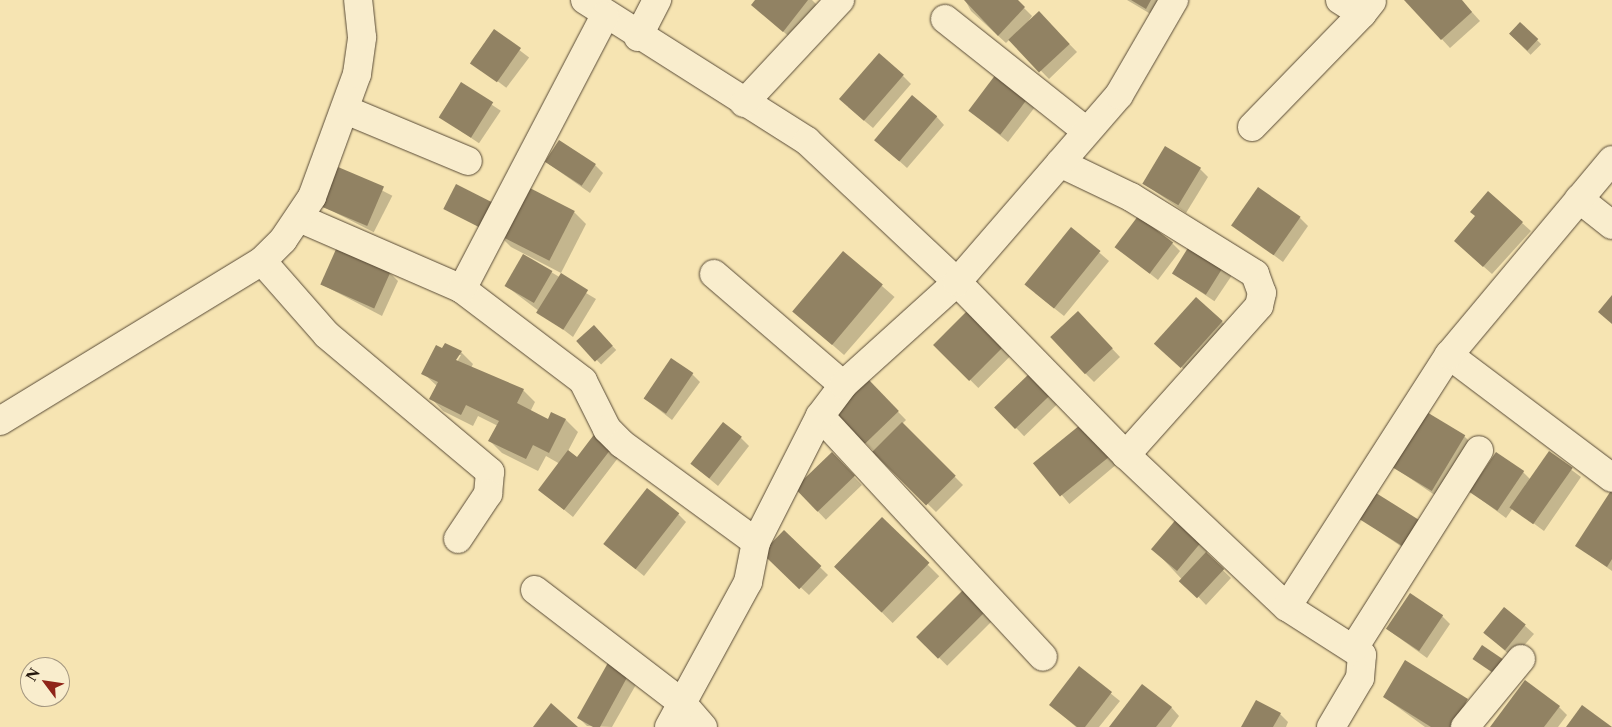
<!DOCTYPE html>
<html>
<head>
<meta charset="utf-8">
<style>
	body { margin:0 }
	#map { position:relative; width:1612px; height:727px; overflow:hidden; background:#f6e4b2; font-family:"Libre Caslon Text",serif }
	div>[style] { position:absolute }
	.shadow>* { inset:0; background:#0003; transform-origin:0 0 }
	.building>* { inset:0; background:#918263; transform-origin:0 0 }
	.roads { filter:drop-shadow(0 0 1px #584a36) drop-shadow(0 0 1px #584a36) }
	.minor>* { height:28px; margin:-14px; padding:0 14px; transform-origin:14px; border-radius:14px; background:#f9edcd }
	span { translate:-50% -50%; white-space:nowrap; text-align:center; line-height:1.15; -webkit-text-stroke:4.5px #f9edcd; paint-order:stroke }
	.north { position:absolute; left:20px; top:657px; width:50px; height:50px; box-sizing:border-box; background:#f9edcd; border:1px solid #a49780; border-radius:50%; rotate:301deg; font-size:14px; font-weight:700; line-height:20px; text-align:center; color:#24170d }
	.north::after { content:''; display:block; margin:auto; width:18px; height:22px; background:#8f2418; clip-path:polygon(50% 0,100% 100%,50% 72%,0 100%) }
</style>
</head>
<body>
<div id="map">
	<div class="shadow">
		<i style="clip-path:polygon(756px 0,812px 0,818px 6px,792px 39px,752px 5px)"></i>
		<i style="clip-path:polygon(965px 0,1016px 0,1032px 16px,1025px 26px,1047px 21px,1077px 52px,1049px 79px,1010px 39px,1006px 43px,971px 11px)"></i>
		<i style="clip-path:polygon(1127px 0,1164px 0,1154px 16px)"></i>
		<i style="clip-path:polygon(1406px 0,1461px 0,1480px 21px,1450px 48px)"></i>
		<i style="left:1520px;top:23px;width:30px;height:15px;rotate:45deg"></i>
		<i style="left:494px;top:31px;width:44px;height:38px;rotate:37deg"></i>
		<i style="clip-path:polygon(903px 76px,911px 84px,873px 128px,848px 107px)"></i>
		<i style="left:461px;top:84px;width:48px;height:39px;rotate:34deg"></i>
		<i style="clip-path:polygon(1027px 99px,1035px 107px,1008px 142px,970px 111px)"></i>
		<i style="clip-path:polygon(936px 116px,944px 125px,907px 168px,876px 140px)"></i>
		<i style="clip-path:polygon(546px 162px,595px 165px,603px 173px,590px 193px)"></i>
		<i style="left:338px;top:168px;width:61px;height:41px;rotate:27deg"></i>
		<i style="clip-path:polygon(1200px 169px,1208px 177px,1186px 213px,1143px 183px)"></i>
		<i style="clip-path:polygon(1488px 193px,1531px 231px,1492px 274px,1464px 249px)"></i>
		<i style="clip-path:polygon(498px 206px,495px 236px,446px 208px)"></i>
		<i style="clip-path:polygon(574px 212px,586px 224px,561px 273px,511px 247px,499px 235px)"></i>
		<i style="clip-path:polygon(1300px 218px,1308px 226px,1283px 262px,1233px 225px)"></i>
		<i style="clip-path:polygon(1072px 229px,1109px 261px,1064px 316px,1035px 293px)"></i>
		<i style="clip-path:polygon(1172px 243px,1180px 251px,1158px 280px,1116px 247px)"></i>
		<i style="left:1192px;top:245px;width:50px;height:34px;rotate:34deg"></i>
		<i style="left:844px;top:253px;width:67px;height:77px;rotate:41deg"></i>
		<i style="clip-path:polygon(551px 272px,596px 299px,573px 337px,506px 286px)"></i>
		<i style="clip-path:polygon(390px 273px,398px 281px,382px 316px,321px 284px)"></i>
		<i style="clip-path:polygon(1196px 299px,1231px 330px,1192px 376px,1165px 353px)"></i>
		<i style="left:967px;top:313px;width:61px;height:45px;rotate:45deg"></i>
		<i style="clip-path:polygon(1086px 321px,1120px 357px,1094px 382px,1086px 374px)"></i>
		<i style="left:594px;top:327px;width:32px;height:21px;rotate:46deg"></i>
		<i style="clip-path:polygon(evenodd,443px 350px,461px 352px,473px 364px,471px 368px,523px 390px,535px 402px,530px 412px,548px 421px,552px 414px,566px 420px,578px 432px,568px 451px,578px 458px,596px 434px,621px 454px,573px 517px,540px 490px,560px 464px,546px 456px,538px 471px,502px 453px,490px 441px,498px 426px,478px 416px,473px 426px,443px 411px,431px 398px,437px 386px,423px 373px,443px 350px,458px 355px,461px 355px,454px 367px,452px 365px,458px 355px)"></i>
		<i style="left:1033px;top:372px;width:40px;height:51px;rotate:46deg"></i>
		<i style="clip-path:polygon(692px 374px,700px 382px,672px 420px,644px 398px)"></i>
		<i style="clip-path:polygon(869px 382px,906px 420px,902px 424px,963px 485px,936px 512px,836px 414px)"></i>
		<i style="left:1085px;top:423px;width:52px;height:64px;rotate:50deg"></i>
		<i style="clip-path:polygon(1464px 436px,1472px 444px,1439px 498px,1392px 466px)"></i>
		<i style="clip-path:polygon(741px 438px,749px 446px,718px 486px,692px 464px)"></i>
		<i style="clip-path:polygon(1549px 453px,1581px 477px,1544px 531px,1513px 508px,1506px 518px,1471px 492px,1523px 472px,1531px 480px)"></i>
		<i style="left:832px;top:454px;width:43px;height:50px;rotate:46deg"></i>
		<i style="clip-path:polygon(1612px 492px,1612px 571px,1577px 546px)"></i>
		<i style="clip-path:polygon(678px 514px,686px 522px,644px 576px,605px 544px)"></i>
		<i style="left:882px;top:519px;width:81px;height:66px;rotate:45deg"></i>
		<i style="clip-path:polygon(1178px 519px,1211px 548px,1206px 554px,1231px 578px,1206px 605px,1160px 556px)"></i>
		<i style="clip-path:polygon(1361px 519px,1430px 531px,1415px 556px)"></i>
		<i style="clip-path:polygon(784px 532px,828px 575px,809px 595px,772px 561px)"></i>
		<i style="left:967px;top:588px;width:41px;height:69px;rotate:45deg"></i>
		<i style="clip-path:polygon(1505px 608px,1534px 634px,1513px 658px,1493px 640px)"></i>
		<i style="clip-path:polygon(1442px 616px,1450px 624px,1427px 658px,1387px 629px)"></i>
		<i style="clip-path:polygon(1406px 662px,1480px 712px,1470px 727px,1425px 727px,1384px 697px)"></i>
		<i style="clip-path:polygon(1079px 668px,1120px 701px,1099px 727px,1076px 727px,1051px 705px)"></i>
		<i style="clip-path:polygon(629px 673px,638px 681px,612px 727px,587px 726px,579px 718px)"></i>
		<i style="clip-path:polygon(551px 704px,576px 727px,535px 727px)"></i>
		<i style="clip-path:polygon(1171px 707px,1179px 716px,1171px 727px,1111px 727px)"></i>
		<i style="clip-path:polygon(1559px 707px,1567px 715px,1558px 727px,1491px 727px)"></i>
		<i style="clip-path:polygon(1280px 714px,1288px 722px,1286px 727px,1243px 727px)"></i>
	</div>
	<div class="building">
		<i style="clip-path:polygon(755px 0,808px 0,783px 32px,751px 5px)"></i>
		<i style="clip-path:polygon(964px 0,1018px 0,1025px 7px,998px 36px)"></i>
		<i style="clip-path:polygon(1131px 0,1151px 0,1146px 9px)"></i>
		<i style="clip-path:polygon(1404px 0,1462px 0,1472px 12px,1441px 40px)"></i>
		<i style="left:1039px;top:11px;width:45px;height:42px;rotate:47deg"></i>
		<i style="left:1520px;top:22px;width:25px;height:16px;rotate:43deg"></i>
		<i style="left:494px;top:29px;width:33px;height:42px;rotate:35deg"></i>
		<i style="left:879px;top:53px;width:33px;height:61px;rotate:41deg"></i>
		<i style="left:996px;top:74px;width:40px;height:46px;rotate:37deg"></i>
		<i style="left:461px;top:82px;width:38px;height:42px;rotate:32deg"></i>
		<i style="left:912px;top:95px;width:33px;height:59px;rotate:40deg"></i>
		<i style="left:559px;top:140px;width:44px;height:26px;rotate:33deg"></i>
		<i style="left:1165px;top:146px;width:42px;height:44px;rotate:31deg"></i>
		<i style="left:338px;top:167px;width:50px;height:43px;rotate:23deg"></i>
		<i style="left:456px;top:184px;width:47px;height:28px;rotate:27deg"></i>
		<i style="left:524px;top:185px;width:57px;height:56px;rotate:27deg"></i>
		<i style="left:1258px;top:187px;width:52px;height:47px;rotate:35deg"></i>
		<i style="clip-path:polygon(1488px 191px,1523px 222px,1483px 267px,1454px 241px,1475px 216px,1470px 212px)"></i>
		<i style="left:1138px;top:216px;width:44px;height:39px;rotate:37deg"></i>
		<i style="left:1071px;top:227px;width:38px;height:74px;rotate:39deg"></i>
		<i style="left:1191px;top:243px;width:40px;height:36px;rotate:32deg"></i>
		<i style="left:337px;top:247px;width:59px;height:41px;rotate:24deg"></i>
		<i style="left:843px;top:251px;width:52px;height:79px;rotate:40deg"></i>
		<i style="left:523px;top:254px;width:34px;height:37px;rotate:30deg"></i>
		<i style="left:561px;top:273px;width:32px;height:47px;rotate:32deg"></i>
		<i style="clip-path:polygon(1612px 295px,1612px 324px,1598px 312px)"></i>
		<i style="left:1196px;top:297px;width:36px;height:63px;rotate:42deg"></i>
		<i style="left:967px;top:311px;width:51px;height:48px;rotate:45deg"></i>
		<i style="left:1078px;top:311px;width:51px;height:38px;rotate:47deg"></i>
		<i style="left:594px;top:325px;width:28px;height:24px;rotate:48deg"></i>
		<i style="clip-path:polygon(445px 343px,462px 351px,456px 360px,524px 389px,517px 403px,548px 419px,551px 412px,566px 419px,549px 453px,533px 445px,526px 459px,488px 441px,499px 421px,466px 405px,461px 415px,429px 399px,438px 382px,421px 374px,436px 345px,442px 348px)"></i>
		<i style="left:671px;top:358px;width:27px;height:49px;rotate:34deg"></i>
		<i style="left:1033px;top:370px;width:30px;height:54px;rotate:46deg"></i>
		<i style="left:869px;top:380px;width:43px;height:49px;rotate:46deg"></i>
		<i style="left:1425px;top:411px;width:47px;height:65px;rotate:31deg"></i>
		<i style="left:1085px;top:421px;width:43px;height:67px;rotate:51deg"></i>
		<i style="left:723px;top:422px;width:24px;height:53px;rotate:38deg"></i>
		<i style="left:902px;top:422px;width:76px;height:42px;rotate:45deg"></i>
		<i style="clip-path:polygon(596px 432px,614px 445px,564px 510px,538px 490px,568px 450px,577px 457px)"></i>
		<i style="left:1549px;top:451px;width:29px;height:69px;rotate:35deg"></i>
		<i style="left:832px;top:452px;width:33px;height:52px;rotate:46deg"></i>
		<i style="left:1496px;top:452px;width:34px;height:48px;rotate:34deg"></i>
		<i style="left:647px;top:488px;width:41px;height:71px;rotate:38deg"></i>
		<i style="clip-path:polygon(1612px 489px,1612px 559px,1607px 567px,1575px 546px)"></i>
		<i style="left:1376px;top:493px;width:55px;height:31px;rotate:32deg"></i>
		<i style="left:882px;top:517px;width:66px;height:69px;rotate:44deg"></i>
		<i style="left:1178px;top:517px;width:34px;height:42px;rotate:40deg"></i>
		<i style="left:784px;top:530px;width:52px;height:32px;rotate:44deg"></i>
		<i style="left:1206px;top:552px;width:25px;height:40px;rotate:43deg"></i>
		<i style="left:967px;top:586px;width:31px;height:72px;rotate:45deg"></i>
		<i style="left:1410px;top:593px;width:40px;height:43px;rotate:34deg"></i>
		<i style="left:1504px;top:607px;width:28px;height:33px;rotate:39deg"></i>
		<i style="left:1482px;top:645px;width:32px;height:17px;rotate:34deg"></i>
		<i style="clip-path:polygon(1405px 660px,1468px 699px,1451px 727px,1431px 727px,1383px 697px)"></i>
		<i style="clip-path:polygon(609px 661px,630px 672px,600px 727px,593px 727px,577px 718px)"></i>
		<i style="clip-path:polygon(1079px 666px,1112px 692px,1085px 727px,1077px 727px,1049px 705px)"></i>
		<i style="clip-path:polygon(1525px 680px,1560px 706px,1544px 727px,1490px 727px)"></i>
		<i style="clip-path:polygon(1142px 684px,1172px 707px,1156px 727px,1109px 727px)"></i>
		<i style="clip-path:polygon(1256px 700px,1281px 713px,1273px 727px,1241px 727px)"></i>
		<i style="clip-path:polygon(551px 703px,578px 727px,533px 727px)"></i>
		<i style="clip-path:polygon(1582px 705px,1612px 727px,1566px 727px)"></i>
	</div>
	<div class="roads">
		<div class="minor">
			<i style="left:585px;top:0;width:263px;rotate:32.4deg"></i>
			<i style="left:807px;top:141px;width:206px;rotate:43.2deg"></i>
			<i style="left:957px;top:282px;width:242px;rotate:45.7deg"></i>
			<i style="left:1126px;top:455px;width:221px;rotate:43.4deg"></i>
			<i style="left:1287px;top:607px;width:89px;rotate:32.6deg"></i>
			<i style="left:1362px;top:655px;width:23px;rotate:95deg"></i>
			<i style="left:1360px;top:678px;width:57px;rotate:120.6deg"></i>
			<i style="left:1340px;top:0;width:26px;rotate:32deg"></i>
			<i style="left:1362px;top:14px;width:16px;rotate:-52deg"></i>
			<i style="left:945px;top:19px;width:179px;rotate:38.4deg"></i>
			<i style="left:638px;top:37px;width:42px;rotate:-62.8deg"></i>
			<i style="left:744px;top:103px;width:141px;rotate:-47deg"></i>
			<i style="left:346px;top:110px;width:132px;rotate:22.7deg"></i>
			<i style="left:1252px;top:127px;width:158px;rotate:-45.8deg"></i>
			<i style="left:1060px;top:163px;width:79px;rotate:25.6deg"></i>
			<i style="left:1131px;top:197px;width:146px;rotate:31.8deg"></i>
			<i style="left:1255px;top:274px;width:20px;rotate:70deg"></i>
			<i style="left:1262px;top:293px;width:13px;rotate:103deg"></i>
			<i style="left:1259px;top:306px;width:200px;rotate:131.8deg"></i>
			<i style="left:1579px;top:199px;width:42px;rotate:38.2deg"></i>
			<i style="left:299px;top:218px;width:178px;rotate:23.5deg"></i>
			<i style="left:462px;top:289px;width:152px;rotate:37.2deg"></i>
			<i style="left:583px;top:381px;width:54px;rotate:63.4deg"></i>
			<i style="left:607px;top:429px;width:21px;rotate:45deg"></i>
			<i style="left:622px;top:444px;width:166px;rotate:36.2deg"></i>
			<i style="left:262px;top:261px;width:98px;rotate:48.7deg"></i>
			<i style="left:327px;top:335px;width:213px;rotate:40deg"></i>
			<i style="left:490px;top:472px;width:22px;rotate:95deg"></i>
			<i style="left:488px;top:494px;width:54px;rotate:123.7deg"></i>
			<i style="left:714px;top:274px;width:170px;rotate:40.7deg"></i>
			<i style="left:462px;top:289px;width:308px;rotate:-62.4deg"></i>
			<i style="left:1449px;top:355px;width:204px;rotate:37deg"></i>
			<i style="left:820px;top:416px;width:328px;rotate:47.2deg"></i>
			<i style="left:0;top:421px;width:307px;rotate:-31.4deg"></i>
			<i style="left:262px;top:261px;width:30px;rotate:-45deg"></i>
			<i style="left:283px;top:240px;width:52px;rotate:-56deg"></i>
			<i style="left:312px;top:197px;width:131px;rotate:-69.9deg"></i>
			<i style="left:357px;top:74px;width:37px;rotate:-82deg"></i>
			<i style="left:362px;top:37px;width:37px;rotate:-96deg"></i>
			<i style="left:535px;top:590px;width:185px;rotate:37.5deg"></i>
			<i style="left:682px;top:703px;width:32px;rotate:49deg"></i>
			<i style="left:1287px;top:607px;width:300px;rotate:-57.3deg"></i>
			<i style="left:1449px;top:355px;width:254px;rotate:-50.1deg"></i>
			<i style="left:1354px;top:648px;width:234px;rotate:-57.7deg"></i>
			<i style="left:669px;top:727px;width:165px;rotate:-61.4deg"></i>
			<i style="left:748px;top:582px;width:41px;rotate:-78.7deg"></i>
			<i style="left:756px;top:542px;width:141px;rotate:-63.1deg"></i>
			<i style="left:820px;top:416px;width:39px;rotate:-53deg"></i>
			<i style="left:843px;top:385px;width:154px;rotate:-42.1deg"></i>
			<i style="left:957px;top:282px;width:247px;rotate:-49.1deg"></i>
			<i style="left:1119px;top:95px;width:110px;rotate:-59.9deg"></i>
			<i style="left:1465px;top:727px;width:88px;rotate:-50.5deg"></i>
		</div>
	</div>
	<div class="north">N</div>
</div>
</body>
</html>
